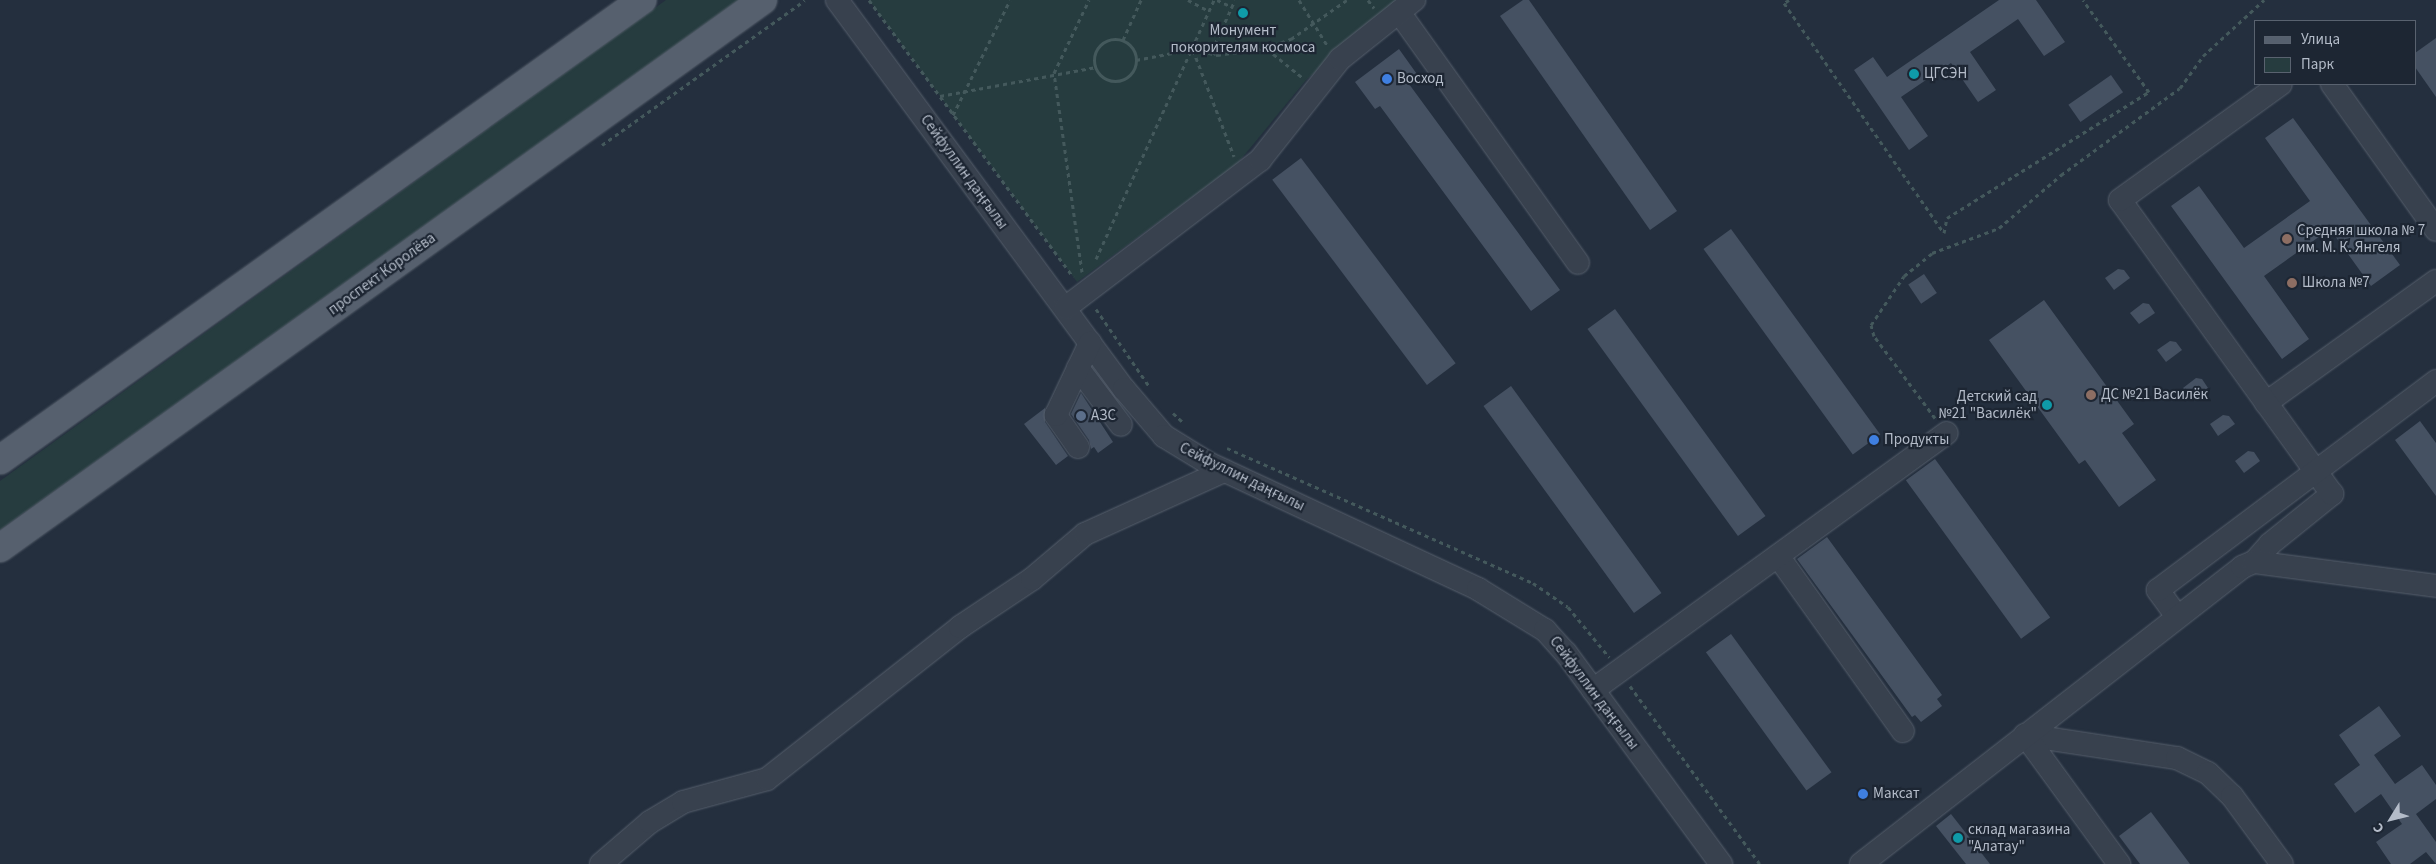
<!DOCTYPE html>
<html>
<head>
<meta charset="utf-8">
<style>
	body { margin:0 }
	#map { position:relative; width:2436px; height:864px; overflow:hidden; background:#242f3e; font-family:"Source Sans 3",sans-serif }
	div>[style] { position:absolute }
	.green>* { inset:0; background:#263c3f }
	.building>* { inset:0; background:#455162; transform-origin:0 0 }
	.path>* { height:3px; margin-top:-1.5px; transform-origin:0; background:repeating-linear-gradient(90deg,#44595c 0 4px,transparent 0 8px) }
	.path>.ring { margin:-1.5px; padding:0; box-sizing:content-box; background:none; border:3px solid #44595c; border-radius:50% }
	.roads { filter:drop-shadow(0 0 1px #565f6c) drop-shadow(0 0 1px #565f6c) }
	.minor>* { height:22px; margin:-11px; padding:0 11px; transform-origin:11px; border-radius:11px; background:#38414e }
	.major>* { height:28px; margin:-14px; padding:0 14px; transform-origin:14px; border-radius:14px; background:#56606e }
	.dots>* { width:14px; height:14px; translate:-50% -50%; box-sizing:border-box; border:2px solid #1d2633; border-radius:50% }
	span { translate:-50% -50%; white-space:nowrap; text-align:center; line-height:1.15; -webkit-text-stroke:4.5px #1d2633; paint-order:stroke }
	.poi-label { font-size:15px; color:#b4bcc9 }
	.left { translate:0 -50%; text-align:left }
	.right { translate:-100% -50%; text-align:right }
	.street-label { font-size:15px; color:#b4bcc9 }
	.legend { position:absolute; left:2254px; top:20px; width:162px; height:65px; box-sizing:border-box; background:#1d2633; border:1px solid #59626f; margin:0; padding:6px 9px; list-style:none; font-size:15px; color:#b4bcc9 }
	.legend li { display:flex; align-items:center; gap:10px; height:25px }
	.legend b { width:25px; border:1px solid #59626f }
	.north { position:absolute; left:2366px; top:794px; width:50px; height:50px; -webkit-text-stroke:4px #1d2633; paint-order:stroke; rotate:234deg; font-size:14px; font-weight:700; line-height:20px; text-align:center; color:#b4bcc9 }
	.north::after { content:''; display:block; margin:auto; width:18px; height:22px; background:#b4bcc9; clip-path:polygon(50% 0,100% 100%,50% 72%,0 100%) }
</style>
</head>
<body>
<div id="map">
	<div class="green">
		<i style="clip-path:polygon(666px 0,739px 0,0 530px,0 481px)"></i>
		<i style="clip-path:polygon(869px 0,1400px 0,1306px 80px,1237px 164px,1077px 282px)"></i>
	</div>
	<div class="building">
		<i style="clip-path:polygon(1523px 0,1529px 0,1677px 211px,1650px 230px,1500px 16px)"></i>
		<i style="clip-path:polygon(1999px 0,2036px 0,2065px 42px,2044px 56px,2018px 19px,1970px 52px,1996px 90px,1978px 102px,1951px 63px,1901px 97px,1928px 136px,1909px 150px,1854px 70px,1873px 57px,1887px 77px)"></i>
		<i style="clip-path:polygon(2436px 38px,2436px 97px,2415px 67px,2415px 53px)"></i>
		<i style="clip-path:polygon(1399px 49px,1419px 77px,1409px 84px,1560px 290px,1531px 311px,1380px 106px,1375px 109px,1355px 82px)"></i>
		<i style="left:2111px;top:75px;width:21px;height:52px;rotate:55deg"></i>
		<i style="clip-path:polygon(2293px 118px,2400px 265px,2371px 286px,2330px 229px,2264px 276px,2309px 339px,2282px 359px,2171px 206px,2199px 186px,2244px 248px,2310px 201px,2265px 138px)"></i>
		<i style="left:1301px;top:158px;width:257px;height:36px;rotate:53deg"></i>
		<i style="left:1731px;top:229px;width:254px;height:34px;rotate:54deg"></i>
		<i style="clip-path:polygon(2118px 269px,2124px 270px,2130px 278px,2114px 290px,2105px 278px)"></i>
		<i style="left:1924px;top:274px;width:23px;height:19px;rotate:56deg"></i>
		<i style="clip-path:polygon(2044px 300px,2134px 424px,2122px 433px,2156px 480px,2119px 507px,2085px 460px,2079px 464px,1989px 340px)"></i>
		<i style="clip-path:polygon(2143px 303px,2149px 304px,2155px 313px,2139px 324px,2130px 313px)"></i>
		<i style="left:1615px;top:309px;width:256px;height:34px;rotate:54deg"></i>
		<i style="clip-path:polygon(2170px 341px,2176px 342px,2182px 350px,2166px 362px,2157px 350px)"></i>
		<i style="clip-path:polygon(2196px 378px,2202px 379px,2208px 388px,2192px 399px,2183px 388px)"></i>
		<i style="left:1511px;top:386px;width:256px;height:34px;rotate:54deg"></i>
		<i style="clip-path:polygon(1081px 393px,1113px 442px,1098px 453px,1094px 447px,1091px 449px,1089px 440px,1071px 414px)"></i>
		<i style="clip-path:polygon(1045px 408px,1045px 422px,1068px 456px,1056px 465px,1024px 424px)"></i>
		<i style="clip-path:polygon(2223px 415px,2229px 416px,2235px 424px,2218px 436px,2210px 424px)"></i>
		<i style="clip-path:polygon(2420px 421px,2436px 443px,2436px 496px,2395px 440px)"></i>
		<i style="clip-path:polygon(2248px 451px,2254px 452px,2260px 461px,2244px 473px,2235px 461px)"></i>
		<i style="left:1935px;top:459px;width:196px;height:36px;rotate:54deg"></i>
		<i style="clip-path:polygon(1827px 537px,1942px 695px,1937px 699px,1942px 706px,1921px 722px,1915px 715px,1912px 717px,1797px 559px)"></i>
		<i style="left:1731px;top:634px;width:171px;height:31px;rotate:54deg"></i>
		<i style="clip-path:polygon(2379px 706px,2401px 736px,2374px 755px,2395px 784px,2422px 765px,2436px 785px,2436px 799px,2416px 814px,2436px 842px,2436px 864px,2426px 852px,2410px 864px,2391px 864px,2376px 842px,2402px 824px,2381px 794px,2355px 813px,2334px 784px,2360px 765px,2339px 735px)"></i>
		<i style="clip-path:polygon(2151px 812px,2190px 864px,2140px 864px,2119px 836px)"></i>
		<i style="clip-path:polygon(1951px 814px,1990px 864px,1966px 864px,1936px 826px)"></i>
	</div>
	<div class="path">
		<i style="left:869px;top:0;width:344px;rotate:53.6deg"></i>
		<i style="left:1188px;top:0;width:24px;rotate:28deg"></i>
		<i style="left:1217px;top:0;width:17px;rotate:25deg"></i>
		<i style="left:1299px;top:0;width:53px;rotate:58.1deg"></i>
		<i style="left:1368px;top:0;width:10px;rotate:53deg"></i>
		<i style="left:1789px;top:0;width:6px;rotate:149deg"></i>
		<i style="left:1784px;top:3px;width:280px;rotate:55.2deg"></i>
		<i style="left:1944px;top:233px;width:15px;rotate:-79deg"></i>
		<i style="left:1947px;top:218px;width:238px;rotate:-32deg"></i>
		<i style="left:2149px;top:92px;width:113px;rotate:-125.7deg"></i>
		<i class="ring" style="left:1094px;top:39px;width:39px;height:39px"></i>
		<i style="left:1123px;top:40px;width:44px;rotate:-65.8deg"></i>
		<i style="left:1267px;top:49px;width:46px;rotate:38.9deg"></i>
		<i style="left:1193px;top:50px;width:114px;rotate:68.9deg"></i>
		<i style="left:1214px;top:55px;width:11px;rotate:-85deg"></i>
		<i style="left:1215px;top:44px;width:48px;rotate:-65.6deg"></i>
		<i style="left:1136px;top:60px;width:58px;rotate:-10.9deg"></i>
		<i style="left:1193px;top:49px;width:25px;rotate:14deg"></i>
		<i style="left:1217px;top:55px;width:49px;rotate:-8.1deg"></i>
		<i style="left:1266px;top:48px;width:27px;rotate:-20deg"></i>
		<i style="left:1291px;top:39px;width:68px;rotate:-34.9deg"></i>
		<i style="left:940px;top:96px;width:159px;rotate:-10.5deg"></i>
		<i style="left:953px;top:115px;width:128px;rotate:-63.6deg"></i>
		<i style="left:602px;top:145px;width:249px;rotate:-35.5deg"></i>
		<i style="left:1096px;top:259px;width:285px;rotate:-65.5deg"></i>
		<i style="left:1082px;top:272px;width:201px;rotate:-98deg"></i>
		<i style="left:1054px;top:73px;width:81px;rotate:-64.4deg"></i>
		<i style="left:1096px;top:309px;width:93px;rotate:55.5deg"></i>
		<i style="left:1173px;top:413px;width:16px;rotate:43deg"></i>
		<i style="left:1935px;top:418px;width:102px;rotate:-126.6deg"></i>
		<i style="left:1874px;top:336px;width:11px;rotate:-105deg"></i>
		<i style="left:1871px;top:325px;width:59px;rotate:-56deg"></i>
		<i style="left:1904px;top:276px;width:36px;rotate:-39deg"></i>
		<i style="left:1932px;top:253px;width:72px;rotate:-20.5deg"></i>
		<i style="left:1999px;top:228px;width:82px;rotate:-40.5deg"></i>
		<i style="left:2061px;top:175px;width:147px;rotate:-36.2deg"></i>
		<i style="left:2180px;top:88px;width:39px;rotate:-54deg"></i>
		<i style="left:2203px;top:56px;width:83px;rotate:-42.6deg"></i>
		<i style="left:1227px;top:448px;width:334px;rotate:23.8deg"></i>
		<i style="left:1533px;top:583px;width:42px;rotate:34.4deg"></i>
		<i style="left:1568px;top:607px;width:65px;rotate:50.6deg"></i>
		<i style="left:1630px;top:686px;width:220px;rotate:53.9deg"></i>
	</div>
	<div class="roads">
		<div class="minor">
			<i style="left:837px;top:0;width:483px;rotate:53.6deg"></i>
			<i style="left:1124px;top:389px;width:62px;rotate:49.6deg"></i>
			<i style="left:1164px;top:436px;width:52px;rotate:31.5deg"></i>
			<i style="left:1208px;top:463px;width:298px;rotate:25deg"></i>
			<i style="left:1478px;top:589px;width:79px;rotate:31.5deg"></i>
			<i style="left:1545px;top:630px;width:31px;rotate:48deg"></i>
			<i style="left:1566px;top:653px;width:262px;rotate:53.7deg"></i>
			<i style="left:1399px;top:12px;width:308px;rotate:54.5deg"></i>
			<i style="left:2332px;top:84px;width:179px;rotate:54.5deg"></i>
			<i style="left:1065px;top:308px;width:245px;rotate:-37.2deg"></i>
			<i style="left:1260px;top:160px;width:129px;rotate:-51.6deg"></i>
			<i style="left:1340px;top:59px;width:95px;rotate:-38.6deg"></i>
			<i style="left:1078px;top:368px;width:71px;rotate:53deg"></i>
			<i style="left:2266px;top:403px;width:209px;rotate:-35.7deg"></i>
			<i style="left:1078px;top:447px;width:39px;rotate:-125deg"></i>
			<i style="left:1056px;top:415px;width:80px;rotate:-64.7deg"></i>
			<i style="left:1778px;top:556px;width:215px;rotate:54.5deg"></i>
			<i style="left:2254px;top:562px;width:24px;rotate:-48deg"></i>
			<i style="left:2270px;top:544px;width:80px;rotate:-38.9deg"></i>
			<i style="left:2332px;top:494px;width:362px;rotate:-125.8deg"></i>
			<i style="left:2120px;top:200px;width:198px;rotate:-35.8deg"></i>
			<i style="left:2176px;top:615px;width:31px;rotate:-126deg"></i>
			<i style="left:2158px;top:590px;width:348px;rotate:-36.9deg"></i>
			<i style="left:1593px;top:690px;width:437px;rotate:-36deg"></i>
			<i style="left:2025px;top:735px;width:154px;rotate:8.6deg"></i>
			<i style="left:2177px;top:758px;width:34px;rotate:26deg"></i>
			<i style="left:2208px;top:773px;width:33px;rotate:44deg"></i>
			<i style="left:2232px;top:796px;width:84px;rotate:53.7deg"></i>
			<i style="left:2025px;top:735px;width:160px;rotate:53.9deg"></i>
			<i style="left:601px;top:864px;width:65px;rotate:-40.6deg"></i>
			<i style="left:650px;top:822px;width:39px;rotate:-31deg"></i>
			<i style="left:683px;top:802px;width:87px;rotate:-15.3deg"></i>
			<i style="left:767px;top:779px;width:246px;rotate:-38.2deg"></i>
			<i style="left:960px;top:627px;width:87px;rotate:-33.7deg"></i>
			<i style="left:1032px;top:579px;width:70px;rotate:-40.3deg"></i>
			<i style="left:1085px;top:534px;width:153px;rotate:-24.4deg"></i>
			<i style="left:1861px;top:864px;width:483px;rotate:-37.9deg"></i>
			<i style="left:2242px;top:567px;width:13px;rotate:-23deg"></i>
			<i style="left:2254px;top:562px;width:184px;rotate:7.5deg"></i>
		</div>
		<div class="major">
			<i style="left:0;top:460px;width:790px;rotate:-35.62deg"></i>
			<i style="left:0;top:548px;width:939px;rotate:-35.69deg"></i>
		</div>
	</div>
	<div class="dots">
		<i style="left:1243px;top:13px;background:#0f9aa8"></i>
		<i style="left:1914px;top:74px;background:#0f9aa8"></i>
		<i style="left:1387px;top:79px;background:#3f7fe0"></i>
		<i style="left:2287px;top:239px;background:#8d6e63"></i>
		<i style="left:2292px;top:283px;background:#8d6e63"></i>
		<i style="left:2091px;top:395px;background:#8d6e63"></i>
		<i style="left:2047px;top:405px;background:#0f9aa8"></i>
		<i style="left:1081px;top:416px;background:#5c6f8a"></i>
		<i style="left:1874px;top:440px;background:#3f7fe0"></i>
		<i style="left:1863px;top:794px;background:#3f7fe0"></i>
		<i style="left:1958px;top:838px;background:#0f9aa8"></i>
	</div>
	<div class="poi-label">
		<span style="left:1243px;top:39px">Монумент<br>покорителям космоса</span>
		<span class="left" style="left:1924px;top:74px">ЦГСЭН</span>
		<span class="left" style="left:1397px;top:79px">Восход</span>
		<span class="left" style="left:2297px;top:239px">Средняя школа № 7<br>им. М. К. Янгеля</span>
		<span class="left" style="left:2302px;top:283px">Школа №7</span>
		<span class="left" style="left:2101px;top:395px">ДС №21 Василёк</span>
		<span class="right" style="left:2037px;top:405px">Детский сад<br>№21 "Василёк"</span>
		<span class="left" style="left:1091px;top:416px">АЗС</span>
		<span class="left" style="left:1884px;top:440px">Продукты</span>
		<span class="left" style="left:1873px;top:794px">Максат</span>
		<span class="left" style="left:1968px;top:838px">склад магазина<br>"Алатау"</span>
	</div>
	<div class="street-label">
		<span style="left:964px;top:172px;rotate:54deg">Сейфуллин даңғылы</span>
		<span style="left:382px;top:274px;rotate:-36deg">проспект Королёва</span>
		<span style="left:1242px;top:477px;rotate:26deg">Сейфуллин даңғылы</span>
		<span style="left:1594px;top:693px;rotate:53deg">Сейфуллин даңғылы</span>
	</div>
	<ul class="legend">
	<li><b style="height:6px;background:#56606e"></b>Улица</li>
	<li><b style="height:14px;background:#263c3f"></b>Парк</li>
	</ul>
	<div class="north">С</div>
</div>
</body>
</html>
